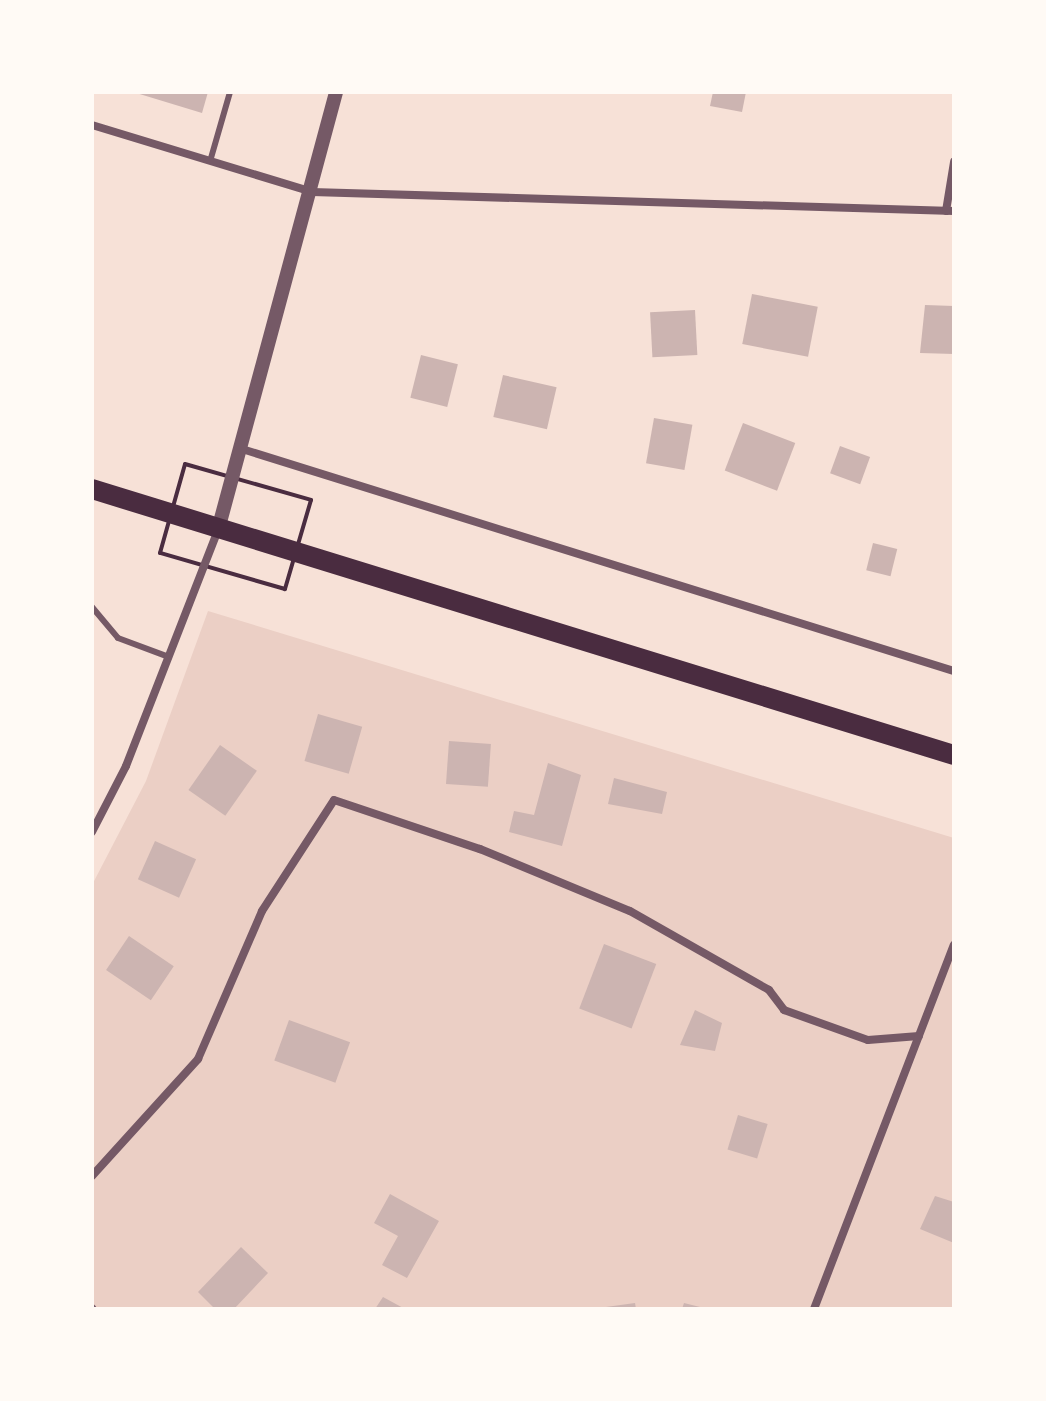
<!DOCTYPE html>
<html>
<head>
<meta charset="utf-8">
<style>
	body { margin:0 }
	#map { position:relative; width:1046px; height:1401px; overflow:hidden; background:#f7e1d7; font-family:Raleway,sans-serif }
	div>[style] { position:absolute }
	.green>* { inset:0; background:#ebcfc5 }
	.building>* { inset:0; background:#ccb4b1; transform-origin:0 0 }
	.path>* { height:4px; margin:-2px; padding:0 2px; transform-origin:2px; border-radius:2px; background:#4a2c40 }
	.service>* { height:6px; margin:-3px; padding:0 3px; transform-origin:3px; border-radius:3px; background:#755966 }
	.minor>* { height:8px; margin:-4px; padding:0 4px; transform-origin:4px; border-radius:4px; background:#755966 }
	.tertiary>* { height:14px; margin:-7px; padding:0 7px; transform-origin:7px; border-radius:7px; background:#755966 }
	.primary>* { height:20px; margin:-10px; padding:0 10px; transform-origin:10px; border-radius:10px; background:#4a2c40 }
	span { translate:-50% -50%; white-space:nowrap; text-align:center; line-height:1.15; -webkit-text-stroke:8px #fffaf5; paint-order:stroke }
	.frame { position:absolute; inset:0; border:94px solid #fffaf5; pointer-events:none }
</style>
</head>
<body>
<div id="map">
	<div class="green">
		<i style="clip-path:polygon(208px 611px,954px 838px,954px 1309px,92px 1309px,92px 885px,146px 781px)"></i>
	</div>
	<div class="building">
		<i style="clip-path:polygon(133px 92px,208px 92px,202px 113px)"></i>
		<i style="clip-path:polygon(713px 92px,746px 92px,742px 112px,710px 106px)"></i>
		<i style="left:752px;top:294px;width:67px;height:51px;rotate:11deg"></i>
		<i style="clip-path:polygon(925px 305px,954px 306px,954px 354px,920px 353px)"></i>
		<i style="left:695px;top:310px;width:45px;height:45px;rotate:87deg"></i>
		<i style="left:421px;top:355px;width:38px;height:44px;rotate:14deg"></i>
		<i style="left:503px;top:375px;width:55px;height:43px;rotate:13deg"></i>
		<i style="left:654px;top:418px;width:39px;height:46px;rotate:10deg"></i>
		<i style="left:743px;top:423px;width:56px;height:51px;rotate:21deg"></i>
		<i style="left:840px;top:446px;width:32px;height:29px;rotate:20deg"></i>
		<i style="left:873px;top:543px;width:25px;height:28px;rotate:14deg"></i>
		<i style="left:318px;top:714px;width:46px;height:49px;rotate:16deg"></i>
		<i style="left:449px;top:741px;width:42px;height:43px;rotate:4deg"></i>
		<i style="left:220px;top:745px;width:45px;height:55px;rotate:35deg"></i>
		<i style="clip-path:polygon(548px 763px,581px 775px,562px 846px,509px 832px,514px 811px,534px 815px)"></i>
		<i style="clip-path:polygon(614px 778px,667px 792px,662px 814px,608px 804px)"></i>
		<i style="left:155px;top:841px;width:45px;height:42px;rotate:24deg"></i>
		<i style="left:129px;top:936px;width:54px;height:41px;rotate:34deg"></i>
		<i style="left:604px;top:944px;width:56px;height:69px;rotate:21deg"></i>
		<i style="clip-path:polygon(695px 1010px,722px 1023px,715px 1051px,680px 1045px)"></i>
		<i style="left:289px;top:1020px;width:65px;height:43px;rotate:20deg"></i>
		<i style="left:738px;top:1115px;width:31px;height:36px;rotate:17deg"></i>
		<i style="clip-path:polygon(390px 1194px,439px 1221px,407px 1278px,382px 1265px,398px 1236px,374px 1223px)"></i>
		<i style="clip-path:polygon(935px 1196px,954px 1202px,954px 1243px,920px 1229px)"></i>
		<i style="clip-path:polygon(241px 1247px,268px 1273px,234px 1309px,215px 1309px,198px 1292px)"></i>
		<i style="clip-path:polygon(383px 1297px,405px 1309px,375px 1309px)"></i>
		<i style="clip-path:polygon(635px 1303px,636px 1309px,606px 1309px,606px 1307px)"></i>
		<i style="clip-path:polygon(684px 1303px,704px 1308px,704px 1309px,682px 1309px)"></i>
	</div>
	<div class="path">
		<i style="left:185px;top:464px;width:131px;rotate:15.9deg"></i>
		<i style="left:311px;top:500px;width:93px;rotate:106.3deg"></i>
		<i style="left:285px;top:589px;width:130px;rotate:-163.9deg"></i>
		<i style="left:160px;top:553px;width:92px;rotate:-74.3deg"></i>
	</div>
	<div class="service">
		<i style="left:211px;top:158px;width:69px;rotate:-73.9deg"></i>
		<i style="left:92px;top:607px;width:40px;rotate:50deg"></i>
		<i style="left:118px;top:638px;width:54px;rotate:20.4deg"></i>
	</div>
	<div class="minor">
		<i style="left:92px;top:125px;width:230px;rotate:16.9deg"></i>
		<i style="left:312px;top:192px;width:642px;rotate:1.7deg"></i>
		<i style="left:946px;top:211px;width:50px;rotate:-80.7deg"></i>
		<i style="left:242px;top:449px;width:746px;rotate:17.32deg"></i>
		<i style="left:92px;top:832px;width:74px;rotate:-62.7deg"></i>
		<i style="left:126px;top:766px;width:256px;rotate:-68.7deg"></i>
		<i style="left:92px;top:1176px;width:158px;rotate:-47.8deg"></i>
		<i style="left:198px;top:1059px;width:161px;rotate:-66.6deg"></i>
		<i style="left:262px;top:911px;width:132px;rotate:-57deg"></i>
		<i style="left:334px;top:800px;width:154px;rotate:18.6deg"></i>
		<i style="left:480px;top:849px;width:162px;rotate:22.5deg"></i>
		<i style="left:630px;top:911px;width:160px;rotate:29.6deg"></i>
		<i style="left:769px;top:990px;width:25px;rotate:53deg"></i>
		<i style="left:784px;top:1010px;width:89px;rotate:19.7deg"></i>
		<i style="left:868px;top:1040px;width:51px;rotate:-4.5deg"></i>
		<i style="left:92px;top:1308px;width:1px;rotate:45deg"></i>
		<i style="left:814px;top:1309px;width:390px;rotate:-69deg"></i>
	</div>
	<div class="tertiary">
		<i style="left:219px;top:526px;width:449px;rotate:-74.9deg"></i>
	</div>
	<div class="primary">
		<i style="left:92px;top:489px;width:902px;rotate:17.15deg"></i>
	</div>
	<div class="frame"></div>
</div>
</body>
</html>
